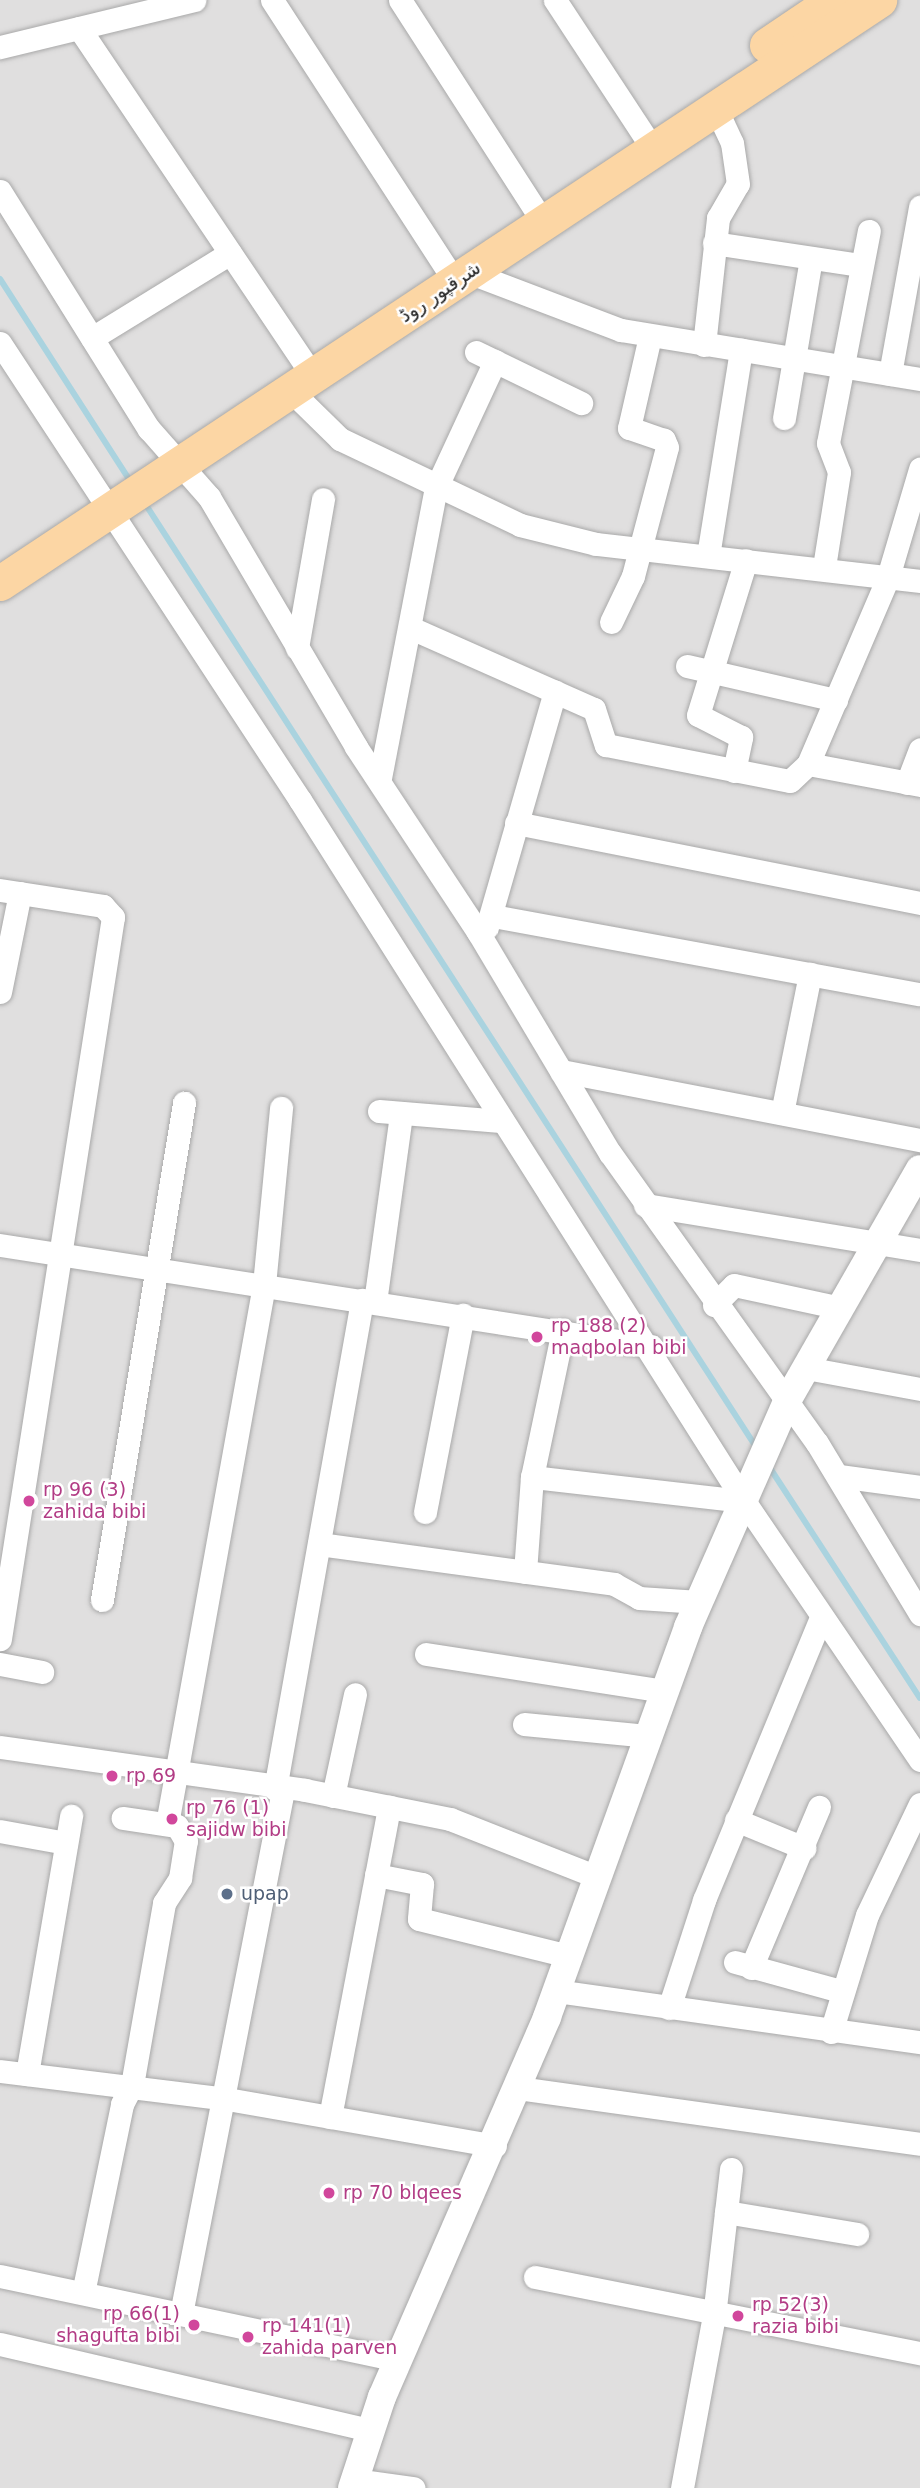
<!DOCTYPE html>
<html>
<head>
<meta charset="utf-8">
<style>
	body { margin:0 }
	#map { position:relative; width:920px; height:2488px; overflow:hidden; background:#f2efe9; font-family:"DejaVu Sans","Noto Sans Arabic",sans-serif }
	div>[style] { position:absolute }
	.residential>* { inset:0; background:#e0dfdf; transform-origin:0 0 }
	.stream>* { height:6px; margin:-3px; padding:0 3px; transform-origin:3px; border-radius:3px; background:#aad3df }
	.roads { filter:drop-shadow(0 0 2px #a9a9a9) drop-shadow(0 0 2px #a9a9a9) }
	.minor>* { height:23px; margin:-11.5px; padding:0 11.5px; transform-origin:11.5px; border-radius:11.5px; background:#fff }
	.tertiary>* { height:28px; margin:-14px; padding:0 14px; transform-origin:14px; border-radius:14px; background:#fff }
	.primary>* { height:35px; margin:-17.5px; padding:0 17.5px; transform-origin:17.5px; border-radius:17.5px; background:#fcd6a4 }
	.dots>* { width:19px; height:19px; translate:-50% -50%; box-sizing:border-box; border:4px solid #fff; border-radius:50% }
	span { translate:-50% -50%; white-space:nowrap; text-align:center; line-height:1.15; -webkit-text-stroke:5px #fff; paint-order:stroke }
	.street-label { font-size:19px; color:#222 }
	.hotel-label { font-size:19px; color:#b23c85 }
	.left { translate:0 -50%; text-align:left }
	.right { translate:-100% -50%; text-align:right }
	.service-label { font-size:19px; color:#4e5e75 }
</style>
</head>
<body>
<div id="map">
	<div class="residential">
		<i style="left:0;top:0;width:920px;height:2488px"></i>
	</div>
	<div class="stream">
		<i style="left:0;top:279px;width:244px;rotate:57.2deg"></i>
		<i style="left:144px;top:502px;width:1126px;rotate:57.07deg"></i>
		<i style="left:768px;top:1465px;width:278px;rotate:56.9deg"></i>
	</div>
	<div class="roads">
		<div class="minor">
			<i style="left:272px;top:0;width:336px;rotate:57deg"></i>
			<i style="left:400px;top:0;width:264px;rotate:57.2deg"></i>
			<i style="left:555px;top:0;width:178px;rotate:56.7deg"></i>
			<i style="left:79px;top:28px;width:419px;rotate:56.1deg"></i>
			<i style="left:0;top:47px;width:200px;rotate:-13.6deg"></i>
			<i style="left:0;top:191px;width:281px;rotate:58deg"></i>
			<i style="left:149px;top:429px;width:91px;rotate:48.6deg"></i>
			<i style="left:209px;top:497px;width:290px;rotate:59.5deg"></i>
			<i style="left:356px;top:747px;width:222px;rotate:56.6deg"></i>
			<i style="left:478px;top:932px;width:257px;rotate:59.2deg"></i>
			<i style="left:610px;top:1153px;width:356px;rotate:54.5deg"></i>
			<i style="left:817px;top:1443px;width:200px;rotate:58.9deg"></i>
			<i style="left:714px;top:243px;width:147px;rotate:8.6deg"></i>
			<i style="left:468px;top:272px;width:164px;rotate:20.8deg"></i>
			<i style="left:621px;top:330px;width:303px;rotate:9.3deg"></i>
			<i style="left:92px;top:338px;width:162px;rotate:-31.6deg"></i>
			<i style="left:0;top:343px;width:547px;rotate:56.72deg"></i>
			<i style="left:300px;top:800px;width:830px;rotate:57.65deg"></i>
			<i style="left:744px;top:1501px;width:313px;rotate:55.8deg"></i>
			<i style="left:704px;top:345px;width:128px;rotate:-83.7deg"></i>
			<i style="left:718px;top:218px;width:39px;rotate:-60deg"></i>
			<i style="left:738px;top:184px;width:41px;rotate:-98.3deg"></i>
			<i style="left:732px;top:143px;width:38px;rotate:-115deg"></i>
			<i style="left:476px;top:352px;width:117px;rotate:25.9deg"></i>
			<i style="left:890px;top:374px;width:170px;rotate:-79.8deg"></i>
			<i style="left:291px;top:391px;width:69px;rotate:44.4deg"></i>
			<i style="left:340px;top:439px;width:199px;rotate:25.5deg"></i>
			<i style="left:520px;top:525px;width:78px;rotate:14deg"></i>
			<i style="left:596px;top:544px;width:326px;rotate:6.5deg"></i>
			<i style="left:784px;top:418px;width:162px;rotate:-80.4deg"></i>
			<i style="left:708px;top:556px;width:209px;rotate:-80.9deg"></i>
			<i style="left:824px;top:567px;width:96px;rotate:-81deg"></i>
			<i style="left:839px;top:472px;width:31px;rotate:-111deg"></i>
			<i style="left:828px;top:443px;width:216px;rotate:-79.1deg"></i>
			<i style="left:611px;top:622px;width:51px;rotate:-64.4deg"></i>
			<i style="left:633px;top:576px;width:133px;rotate:-75.2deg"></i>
			<i style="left:667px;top:447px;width:8px;rotate:-113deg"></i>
			<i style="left:664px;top:440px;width:37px;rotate:-161deg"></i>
			<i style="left:629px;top:428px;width:94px;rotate:-77.1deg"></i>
			<i style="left:411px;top:628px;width:200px;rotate:23.9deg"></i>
			<i style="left:594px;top:709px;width:38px;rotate:72deg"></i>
			<i style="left:606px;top:745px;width:187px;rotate:11.1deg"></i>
			<i style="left:790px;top:781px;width:25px;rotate:-43deg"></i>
			<i style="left:808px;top:764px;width:203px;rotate:-66.8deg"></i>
			<i style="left:888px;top:577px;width:113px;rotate:-73.5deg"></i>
			<i style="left:297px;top:648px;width:151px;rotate:-80.1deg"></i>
			<i style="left:687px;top:666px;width:153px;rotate:12.9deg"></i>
			<i style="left:808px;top:764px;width:114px;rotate:10.6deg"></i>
			<i style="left:734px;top:771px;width:35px;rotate:-78deg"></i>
			<i style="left:741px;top:737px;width:48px;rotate:-152.9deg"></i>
			<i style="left:698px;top:715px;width:162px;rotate:-72.8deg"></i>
			<i style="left:380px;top:778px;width:295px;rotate:-79.1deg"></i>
			<i style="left:436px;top:488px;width:140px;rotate:-65.1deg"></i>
			<i style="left:907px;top:783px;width:36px;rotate:-69deg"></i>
			<i style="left:516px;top:823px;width:412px;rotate:11.2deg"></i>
			<i style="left:0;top:890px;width:104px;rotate:8.8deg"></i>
			<i style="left:103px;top:906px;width:15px;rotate:48deg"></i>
			<i style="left:113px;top:917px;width:731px;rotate:98.9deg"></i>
			<i style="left:493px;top:916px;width:434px;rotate:10.4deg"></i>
			<i style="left:487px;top:927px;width:245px;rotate:-73.9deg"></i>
			<i style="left:0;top:992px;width:101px;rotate:-78.6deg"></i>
			<i style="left:561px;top:1071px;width:366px;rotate:10.9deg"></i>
			<i style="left:379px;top:1111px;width:122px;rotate:4.7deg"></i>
			<i style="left:782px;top:1113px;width:142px;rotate:-78.6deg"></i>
			<i style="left:645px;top:1205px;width:279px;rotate:9.3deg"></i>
			<i style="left:0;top:1245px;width:659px;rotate:8.82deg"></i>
			<i style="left:375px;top:1302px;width:190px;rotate:-82.1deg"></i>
			<i style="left:714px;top:1305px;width:28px;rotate:-45deg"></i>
			<i style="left:734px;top:1285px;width:108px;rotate:12.2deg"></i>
			<i style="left:806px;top:1368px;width:116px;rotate:10.4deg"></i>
			<i style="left:839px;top:1476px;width:82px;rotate:7.7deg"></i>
			<i style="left:532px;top:1477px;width:213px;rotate:6.5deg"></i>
			<i style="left:425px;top:1512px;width:201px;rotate:-79.1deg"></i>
			<i style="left:319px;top:1544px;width:298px;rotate:7.7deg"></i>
			<i style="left:614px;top:1584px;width:29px;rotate:29deg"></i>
			<i style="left:639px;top:1598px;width:60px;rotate:3.8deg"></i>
			<i style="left:525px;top:1572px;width:95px;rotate:-85.8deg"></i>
			<i style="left:532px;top:1477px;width:150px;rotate:-78.1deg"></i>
			<i style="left:102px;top:1600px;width:504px;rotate:-80.63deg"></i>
			<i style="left:426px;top:1654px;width:242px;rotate:8.8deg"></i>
			<i style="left:0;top:1664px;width:43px;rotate:10.8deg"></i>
			<i style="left:524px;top:1724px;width:126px;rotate:5.5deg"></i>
			<i style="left:0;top:1747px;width:308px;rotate:8deg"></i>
			<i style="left:305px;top:1790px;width:148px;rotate:11.3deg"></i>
			<i style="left:450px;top:1819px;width:158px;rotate:21.5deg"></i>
			<i style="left:275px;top:1789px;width:497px;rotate:-79.9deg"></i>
			<i style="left:333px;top:1796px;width:104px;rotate:-77.8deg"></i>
			<i style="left:736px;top:1820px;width:74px;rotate:22.4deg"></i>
			<i style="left:167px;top:1824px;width:548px;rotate:-79.8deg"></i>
			<i style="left:264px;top:1285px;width:178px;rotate:-84.5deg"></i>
			<i style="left:0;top:1831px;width:67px;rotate:10.3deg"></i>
			<i style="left:376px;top:1875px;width:47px;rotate:11.1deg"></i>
			<i style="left:422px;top:1884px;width:35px;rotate:95deg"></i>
			<i style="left:419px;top:1919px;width:154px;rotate:13.9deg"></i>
			<i style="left:735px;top:1962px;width:109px;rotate:15.4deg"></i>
			<i style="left:751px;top:1968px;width:175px;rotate:-67.1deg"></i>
			<i style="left:556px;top:1991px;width:368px;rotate:8deg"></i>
			<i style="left:669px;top:2008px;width:114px;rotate:-72deg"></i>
			<i style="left:704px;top:1900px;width:306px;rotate:-67.5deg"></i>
			<i style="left:831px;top:2032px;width:122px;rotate:-72.9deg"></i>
			<i style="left:867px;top:1915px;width:123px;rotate:-64.5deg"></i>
			<i style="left:0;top:2071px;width:229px;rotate:7deg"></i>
			<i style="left:227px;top:2099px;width:272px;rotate:9.9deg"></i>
			<i style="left:27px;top:2074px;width:262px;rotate:-80.3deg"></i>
			<i style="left:518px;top:2088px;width:406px;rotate:7.9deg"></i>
			<i style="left:330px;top:2117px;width:316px;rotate:-79.2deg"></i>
			<i style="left:726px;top:2212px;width:133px;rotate:9.5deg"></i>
			<i style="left:0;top:2276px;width:408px;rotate:11.9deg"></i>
			<i style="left:535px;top:2277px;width:392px;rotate:11.2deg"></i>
			<i style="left:83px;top:2293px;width:193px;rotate:-78.3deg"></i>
			<i style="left:122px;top:2104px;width:21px;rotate:-62deg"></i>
			<i style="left:132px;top:2085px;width:185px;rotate:-80deg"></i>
			<i style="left:164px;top:1903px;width:30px;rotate:-57deg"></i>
			<i style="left:180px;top:1878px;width:37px;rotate:-81deg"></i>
			<i style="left:186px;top:1841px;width:17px;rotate:-121deg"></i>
			<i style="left:177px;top:1826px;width:55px;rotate:-171.6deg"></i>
			<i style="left:181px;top:2314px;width:534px;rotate:-78.98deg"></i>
			<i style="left:0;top:2344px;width:381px;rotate:13.1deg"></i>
			<i style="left:354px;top:2480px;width:60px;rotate:7.7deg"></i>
			<i style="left:682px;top:2488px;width:175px;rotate:-79.5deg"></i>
			<i style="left:714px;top:2316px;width:148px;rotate:-83.4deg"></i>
		</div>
		<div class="tertiary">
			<i style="left:352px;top:2488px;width:96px;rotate:-71.8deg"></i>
			<i style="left:382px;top:2397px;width:414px;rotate:-66.5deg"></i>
			<i style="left:547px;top:2017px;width:415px;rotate:-70.1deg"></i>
			<i style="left:688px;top:1627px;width:247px;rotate:-66.3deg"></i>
			<i style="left:787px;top:1401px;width:267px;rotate:-60.2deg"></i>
		</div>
		<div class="primary">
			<i style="left:767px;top:45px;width:81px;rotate:-33.9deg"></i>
			<i style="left:0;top:583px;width:1055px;rotate:-33.55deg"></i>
		</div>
	</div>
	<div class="dots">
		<i style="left:537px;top:1337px;background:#d1479c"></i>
		<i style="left:29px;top:1501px;background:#d1479c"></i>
		<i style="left:112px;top:1776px;background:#d1479c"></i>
		<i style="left:172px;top:1819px;background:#d1479c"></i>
		<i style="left:227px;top:1894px;background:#5c6f8a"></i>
		<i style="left:329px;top:2193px;background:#d1479c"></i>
		<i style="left:738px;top:2316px;background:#d1479c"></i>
		<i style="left:194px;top:2325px;background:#d1479c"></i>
		<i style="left:248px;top:2337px;background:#d1479c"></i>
	</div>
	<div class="street-label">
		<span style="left:440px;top:292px;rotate:-34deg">شرقپور روڈ</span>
	</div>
	<div class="hotel-label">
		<span class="left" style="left:551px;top:1337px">rp 188 (2)<br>maqbolan bibi</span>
		<span class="left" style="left:43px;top:1501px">rp 96 (3)<br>zahida bibi</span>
		<span class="left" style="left:126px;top:1776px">rp 69</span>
		<span class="left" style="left:186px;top:1819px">rp 76 (1)<br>sajidw bibi</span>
		<span class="left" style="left:343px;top:2193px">rp 70 blqees</span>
		<span class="left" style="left:752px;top:2316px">rp 52(3)<br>razia bibi</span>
		<span class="right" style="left:180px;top:2325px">rp 66(1)<br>shagufta bibi</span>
		<span class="left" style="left:262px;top:2337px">rp 141(1)<br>zahida parven</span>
	</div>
	<div class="service-label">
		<span class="left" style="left:241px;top:1894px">upap</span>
	</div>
</div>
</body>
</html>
